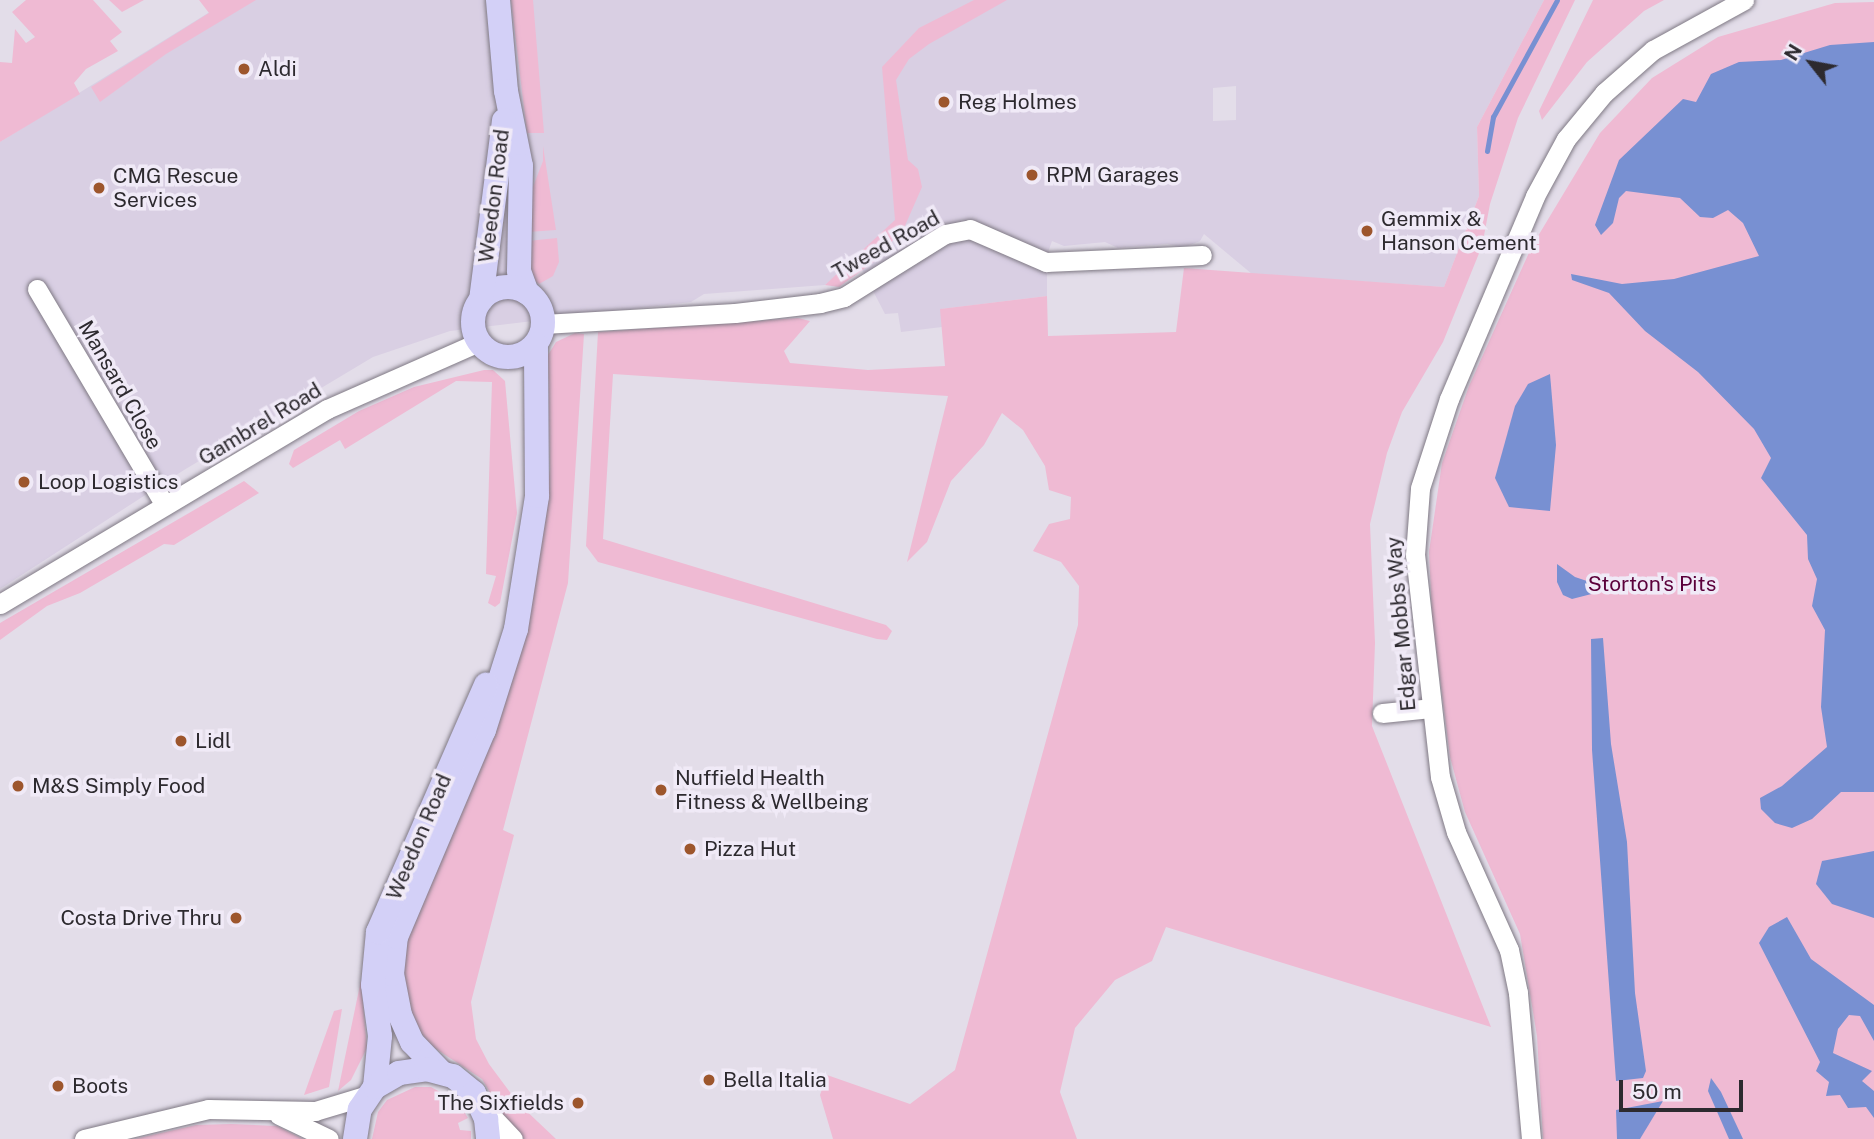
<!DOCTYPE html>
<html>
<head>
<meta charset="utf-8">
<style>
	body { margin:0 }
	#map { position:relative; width:1874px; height:1139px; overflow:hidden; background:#e3dde9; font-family:"Public Sans",sans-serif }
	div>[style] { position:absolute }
	.built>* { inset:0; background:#d9cfe3 }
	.green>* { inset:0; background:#efbad3 }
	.water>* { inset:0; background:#7890d2 }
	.stream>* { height:5px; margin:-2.5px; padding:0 2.5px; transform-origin:2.5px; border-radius:2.5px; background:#7890d2 }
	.roads { filter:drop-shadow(0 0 2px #7f7984) drop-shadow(0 0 2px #7f7984) }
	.minor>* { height:19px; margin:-9.5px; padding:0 9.5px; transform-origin:9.5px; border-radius:9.5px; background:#fff }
	.major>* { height:24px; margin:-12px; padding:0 12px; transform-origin:12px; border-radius:12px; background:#d3d0f7 }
	.major>.ring { margin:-12px; padding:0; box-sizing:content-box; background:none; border:24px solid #d3d0f7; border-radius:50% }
	.dots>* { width:19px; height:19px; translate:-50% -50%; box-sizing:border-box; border:4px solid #f0eaf7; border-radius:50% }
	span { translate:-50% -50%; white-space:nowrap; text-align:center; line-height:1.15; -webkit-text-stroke:7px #f0eaf7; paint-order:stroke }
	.poi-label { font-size:21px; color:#2d2a2f }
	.left { translate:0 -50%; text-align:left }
	.right { translate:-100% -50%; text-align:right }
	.street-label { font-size:21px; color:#2d2a2f }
	.park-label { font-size:21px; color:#5b003b }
	.north { position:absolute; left:1776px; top:28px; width:70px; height:70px; -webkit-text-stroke:5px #f0eaf7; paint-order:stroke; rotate:301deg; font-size:19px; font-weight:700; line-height:28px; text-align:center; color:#2d2a2f }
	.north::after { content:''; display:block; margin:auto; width:24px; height:32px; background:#2d2a2f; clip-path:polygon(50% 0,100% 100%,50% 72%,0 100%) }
	.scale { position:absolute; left:1619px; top:1080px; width:124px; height:32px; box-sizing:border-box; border:4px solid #2d2a2f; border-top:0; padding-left:9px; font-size:21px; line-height:24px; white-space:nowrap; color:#2d2a2f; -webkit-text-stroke:5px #f0eaf7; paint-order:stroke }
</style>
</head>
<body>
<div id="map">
	<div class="built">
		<i style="clip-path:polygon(evenodd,229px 0,1544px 0,1477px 127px,1479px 196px,1444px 287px,1252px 274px,1204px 234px,1200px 241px,1183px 248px,1168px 244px,1118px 248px,1105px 242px,1064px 246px,1052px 241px,1047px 255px,1047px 296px,941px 309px,942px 327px,901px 332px,898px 313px,885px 314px,857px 260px,825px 285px,704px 294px,691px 302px,450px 331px,373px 357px,184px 470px,0 589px,0 142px,229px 0,1236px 86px,1236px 120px,1213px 121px,1213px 88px,1236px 86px)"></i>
	</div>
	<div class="green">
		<i style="clip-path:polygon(26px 0,93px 0,122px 32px,110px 41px,118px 51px,86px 69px,74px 83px,80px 94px,0 142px,0 62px,12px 63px,15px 29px,26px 43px,35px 37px,12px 12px)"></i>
		<i style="clip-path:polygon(109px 0,144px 0,122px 12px)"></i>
		<i style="clip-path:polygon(199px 0,256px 0,166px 54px,100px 102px,91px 87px,209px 13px)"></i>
		<i style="clip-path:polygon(511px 0,533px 0,544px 133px,527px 133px)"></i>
		<i style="clip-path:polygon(974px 0,1007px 0,929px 44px,909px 59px,896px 80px,908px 160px,918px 169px,922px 187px,904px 228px,875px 261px,839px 287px,825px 285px,895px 220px,882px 67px,919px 28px)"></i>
		<i style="clip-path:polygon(1544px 0,1575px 0,1518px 118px,1490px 204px,1482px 246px,1443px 342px,1402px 412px,1387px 453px,1370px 524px,1375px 643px,1372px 726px,1491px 1027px,1166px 927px,1152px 961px,1115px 980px,1075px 1028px,1060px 1092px,1077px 1139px,833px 1139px,820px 1095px,827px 1075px,910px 1104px,955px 1070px,1078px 625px,1079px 586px,1061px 562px,1033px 551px,1049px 524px,1070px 519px,1071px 497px,1049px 490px,1045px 466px,1023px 430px,1002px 413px,984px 445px,951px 481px,927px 542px,907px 562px,948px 396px,613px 374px,603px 539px,886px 625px,892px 631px,887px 640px,877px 639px,598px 562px,586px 546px,598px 332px,798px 318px,810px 321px,784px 351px,790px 363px,868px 370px,945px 366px,940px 309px,1047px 296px,1048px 336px,1176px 332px,1184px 268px,1444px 287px,1479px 196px,1477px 127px)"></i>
		<i style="clip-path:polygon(1593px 0,1664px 0,1644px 11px,1587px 62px,1542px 120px,1539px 111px)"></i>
		<i style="clip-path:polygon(1874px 2px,1874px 1139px,1543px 1139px,1537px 1036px,1520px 934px,1465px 812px,1450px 757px,1432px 616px,1429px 552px,1442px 463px,1469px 386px,1532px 246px,1600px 133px,1652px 78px,1718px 37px,1835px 3px)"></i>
		<i style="clip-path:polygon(543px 146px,556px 230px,528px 232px,531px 192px,543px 161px)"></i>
		<i style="clip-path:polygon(557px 238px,559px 262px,553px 276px,539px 284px,528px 276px,528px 241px)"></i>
		<i style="clip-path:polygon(575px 333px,584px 334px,568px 583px,503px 830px,514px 835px,471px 1002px,476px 1039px,489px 1064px,518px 1103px,556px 1139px,524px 1139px,506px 1120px,482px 1079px,433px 1047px,408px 1019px,399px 948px,539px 552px,550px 469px,548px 355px,556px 342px)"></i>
		<i style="clip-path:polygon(484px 370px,493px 370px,505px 381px,517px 513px,500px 603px,495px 607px,488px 603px,496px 576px,486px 574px,492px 382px,456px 381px,345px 449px,340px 440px,293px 468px,289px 464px,294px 450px,359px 411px,414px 387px)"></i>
		<i style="clip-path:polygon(244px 481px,259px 493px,174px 545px,164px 544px,80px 593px,47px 606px,0 640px,0 623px)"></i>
		<i style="clip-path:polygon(361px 980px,367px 1048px,351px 1080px,338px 1091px)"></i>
		<i style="clip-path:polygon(342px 1009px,329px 1087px,304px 1095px,334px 1011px)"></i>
		<i style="clip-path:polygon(415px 1087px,431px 1087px,458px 1102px,468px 1118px,458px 1123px,460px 1130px,471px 1131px,471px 1139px,372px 1139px,378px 1112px,387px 1100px)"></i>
		<i style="clip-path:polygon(231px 1124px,277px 1126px,303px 1139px,134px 1139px,196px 1125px)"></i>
	</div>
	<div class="water">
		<i style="clip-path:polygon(1874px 42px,1874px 792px,1841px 792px,1812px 819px,1792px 828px,1775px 823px,1761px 809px,1760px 798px,1782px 786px,1827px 747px,1821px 707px,1825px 630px,1812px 606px,1817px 579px,1808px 559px,1807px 535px,1761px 478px,1771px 458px,1754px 429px,1698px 372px,1645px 331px,1609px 293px,1572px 280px,1571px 274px,1622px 284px,1674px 279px,1759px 256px,1743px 223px,1728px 210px,1713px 218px,1700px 217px,1680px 198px,1626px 191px,1619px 198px,1613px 223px,1601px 235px,1595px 225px,1619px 160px,1683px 99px,1696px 102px,1711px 74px,1739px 62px,1781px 60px,1830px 45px)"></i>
		<i style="clip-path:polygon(1550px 374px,1556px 445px,1550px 511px,1509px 507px,1495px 478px,1515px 406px,1528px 384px)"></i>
		<i style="clip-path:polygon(1557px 564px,1575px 577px,1611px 589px,1572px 599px,1563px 595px,1557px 582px)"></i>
		<i style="clip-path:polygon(1603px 638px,1611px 744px,1627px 842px,1635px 993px,1646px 1071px,1643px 1078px,1616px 1081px,1592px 750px,1591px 639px)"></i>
		<i style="clip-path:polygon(1874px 851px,1874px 918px,1832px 904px,1816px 884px,1822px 861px)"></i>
		<i style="clip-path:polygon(1787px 917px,1811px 959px,1874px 1005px,1874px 1041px,1860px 1016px,1849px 1015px,1838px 1029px,1833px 1053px,1872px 1071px,1862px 1081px,1874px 1091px,1874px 1118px,1866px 1107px,1848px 1108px,1840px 1095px,1826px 1096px,1829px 1082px,1816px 1071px,1820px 1062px,1759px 943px,1769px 927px)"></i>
		<i style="clip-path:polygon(1711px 1078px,1721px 1092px,1743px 1139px,1729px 1139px,1708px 1091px)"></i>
		<i style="clip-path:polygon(1663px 1101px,1640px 1139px,1617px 1139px,1616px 1110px)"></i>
	</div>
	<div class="stream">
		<i style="left:1487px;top:151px;width:35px;rotate:-80deg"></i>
		<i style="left:1493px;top:117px;width:133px;rotate:-61.3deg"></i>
	</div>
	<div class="roads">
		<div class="minor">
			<i style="left:37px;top:289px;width:250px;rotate:59.4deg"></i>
			<i style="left:543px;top:324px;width:192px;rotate:-3.3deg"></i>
			<i style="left:735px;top:313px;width:86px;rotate:-6.7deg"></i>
			<i style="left:820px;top:303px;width:25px;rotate:-14deg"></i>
			<i style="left:844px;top:297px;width:119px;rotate:-32deg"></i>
			<i style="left:945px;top:234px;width:25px;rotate:-11deg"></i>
			<i style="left:970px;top:229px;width:83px;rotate:23.5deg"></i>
			<i style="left:1046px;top:262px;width:156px;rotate:-2.6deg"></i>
			<i style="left:0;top:604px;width:381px;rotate:-30.8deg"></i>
			<i style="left:327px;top:409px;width:166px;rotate:-23.8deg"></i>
			<i style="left:1382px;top:713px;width:49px;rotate:-5.8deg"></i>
			<i style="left:482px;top:1106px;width:45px;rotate:46.8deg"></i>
			<i style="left:279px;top:1115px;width:55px;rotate:25.6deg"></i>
			<i style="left:84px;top:1139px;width:128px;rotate:-13.6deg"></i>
			<i style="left:208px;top:1109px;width:107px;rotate:1.1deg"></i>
			<i style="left:315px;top:1111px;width:55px;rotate:-16.8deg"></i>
			<i style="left:1531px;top:1139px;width:147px;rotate:-95.1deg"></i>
			<i style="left:1518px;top:993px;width:44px;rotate:-101.8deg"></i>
			<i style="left:1509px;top:950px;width:129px;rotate:-114.2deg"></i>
			<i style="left:1456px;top:832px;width:57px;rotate:-106.2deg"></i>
			<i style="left:1440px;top:777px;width:223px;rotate:-96.4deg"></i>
			<i style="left:1415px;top:555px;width:67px;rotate:-85.7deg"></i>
			<i style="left:1420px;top:488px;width:94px;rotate:-72deg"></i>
			<i style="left:1449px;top:399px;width:220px;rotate:-67deg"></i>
			<i style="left:1535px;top:196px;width:65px;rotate:-61.5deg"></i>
			<i style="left:1566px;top:139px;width:60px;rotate:-50.4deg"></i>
			<i style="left:1604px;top:93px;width:65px;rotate:-41.3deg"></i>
			<i style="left:1653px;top:50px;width:104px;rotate:-28.8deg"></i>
		</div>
		<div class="major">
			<i style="left:498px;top:0;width:91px;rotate:85deg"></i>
			<i style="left:506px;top:91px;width:76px;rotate:78.7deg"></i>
			<i style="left:521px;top:166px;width:105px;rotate:91.1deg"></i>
			<i style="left:519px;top:271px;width:23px;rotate:70deg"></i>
			<i class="ring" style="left:473px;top:287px;width:46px;height:46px"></i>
			<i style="left:481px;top:300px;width:181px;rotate:-82.7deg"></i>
			<i style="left:440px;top:1071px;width:40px;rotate:-134deg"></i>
			<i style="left:412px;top:1042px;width:30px;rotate:-114deg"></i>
			<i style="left:400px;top:1015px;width:42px;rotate:-101deg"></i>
			<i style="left:392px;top:974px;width:37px;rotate:-84deg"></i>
			<i style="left:396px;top:937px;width:225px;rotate:-67deg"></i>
			<i style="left:484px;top:730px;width:106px;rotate:-72.4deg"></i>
			<i style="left:516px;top:629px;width:135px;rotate:-81deg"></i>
			<i style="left:537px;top:496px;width:152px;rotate:-90.4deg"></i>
			<i style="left:375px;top:1087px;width:51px;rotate:-84.4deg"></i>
			<i style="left:380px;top:1036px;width:51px;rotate:-97.8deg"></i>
			<i style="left:373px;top:985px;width:53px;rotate:-84.6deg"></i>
			<i style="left:378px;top:932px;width:270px;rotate:-66.4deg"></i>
			<i style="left:355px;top:1139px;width:30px;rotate:-81deg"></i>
			<i style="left:360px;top:1109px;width:27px;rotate:-56deg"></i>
			<i style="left:375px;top:1087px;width:28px;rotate:-30deg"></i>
			<i style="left:399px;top:1073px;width:27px;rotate:-8deg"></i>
			<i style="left:426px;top:1069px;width:28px;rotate:15deg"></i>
			<i style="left:453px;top:1076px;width:27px;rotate:39deg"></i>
			<i style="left:474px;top:1093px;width:29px;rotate:65deg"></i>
			<i style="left:486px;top:1119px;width:20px;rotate:84deg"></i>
		</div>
	</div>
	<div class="dots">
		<i style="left:244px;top:69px;background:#9d562d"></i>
		<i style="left:944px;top:102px;background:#9d562d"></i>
		<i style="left:1032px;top:175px;background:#9d562d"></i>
		<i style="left:99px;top:188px;background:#9d562d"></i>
		<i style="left:1367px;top:231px;background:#9d562d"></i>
		<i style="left:24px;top:482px;background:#9d562d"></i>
		<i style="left:181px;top:741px;background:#9d562d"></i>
		<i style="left:18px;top:786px;background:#9d562d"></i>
		<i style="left:661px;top:790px;background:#9d562d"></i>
		<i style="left:690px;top:849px;background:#9d562d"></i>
		<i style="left:236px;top:918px;background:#9d562d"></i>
		<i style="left:709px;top:1080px;background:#9d562d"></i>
		<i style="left:58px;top:1086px;background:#9d562d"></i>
		<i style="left:578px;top:1103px;background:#9d562d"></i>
	</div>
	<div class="poi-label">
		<span class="left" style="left:258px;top:69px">Aldi</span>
		<span class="left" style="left:958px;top:102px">Reg Holmes</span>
		<span class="left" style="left:1046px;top:175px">RPM Garages</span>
		<span class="left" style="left:113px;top:188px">CMG Rescue<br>Services</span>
		<span class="left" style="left:1381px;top:231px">Gemmix &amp;<br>Hanson Cement</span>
		<span class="left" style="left:38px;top:482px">Loop Logistics</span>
		<span class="left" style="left:195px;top:741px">Lidl</span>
		<span class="left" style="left:675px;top:790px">Nuffield Health<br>Fitness &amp; Wellbeing</span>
		<span class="left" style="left:32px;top:786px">M&amp;S Simply Food</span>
		<span class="left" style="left:704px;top:849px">Pizza Hut</span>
		<span class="right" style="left:222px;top:918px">Costa Drive Thru</span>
		<span class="left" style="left:723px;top:1080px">Bella Italia</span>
		<span class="left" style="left:72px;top:1086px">Boots</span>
		<span class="right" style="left:564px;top:1103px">The Sixfields</span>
	</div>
	<div class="street-label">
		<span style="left:494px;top:196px;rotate:-83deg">Weedon Road</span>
		<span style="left:886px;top:245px;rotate:-29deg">Tweed Road</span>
		<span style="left:120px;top:385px;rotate:60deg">Mansard Close</span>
		<span style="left:260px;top:424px;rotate:-31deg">Gambrel Road</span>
		<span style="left:1401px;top:624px;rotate:-95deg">Edgar Mobbs Way</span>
		<span style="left:419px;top:837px;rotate:-67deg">Weedon Road</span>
	</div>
	<div class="park-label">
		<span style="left:1652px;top:584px">Storton's Pits</span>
	</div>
	<div class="north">N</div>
	<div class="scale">50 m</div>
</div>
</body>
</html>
